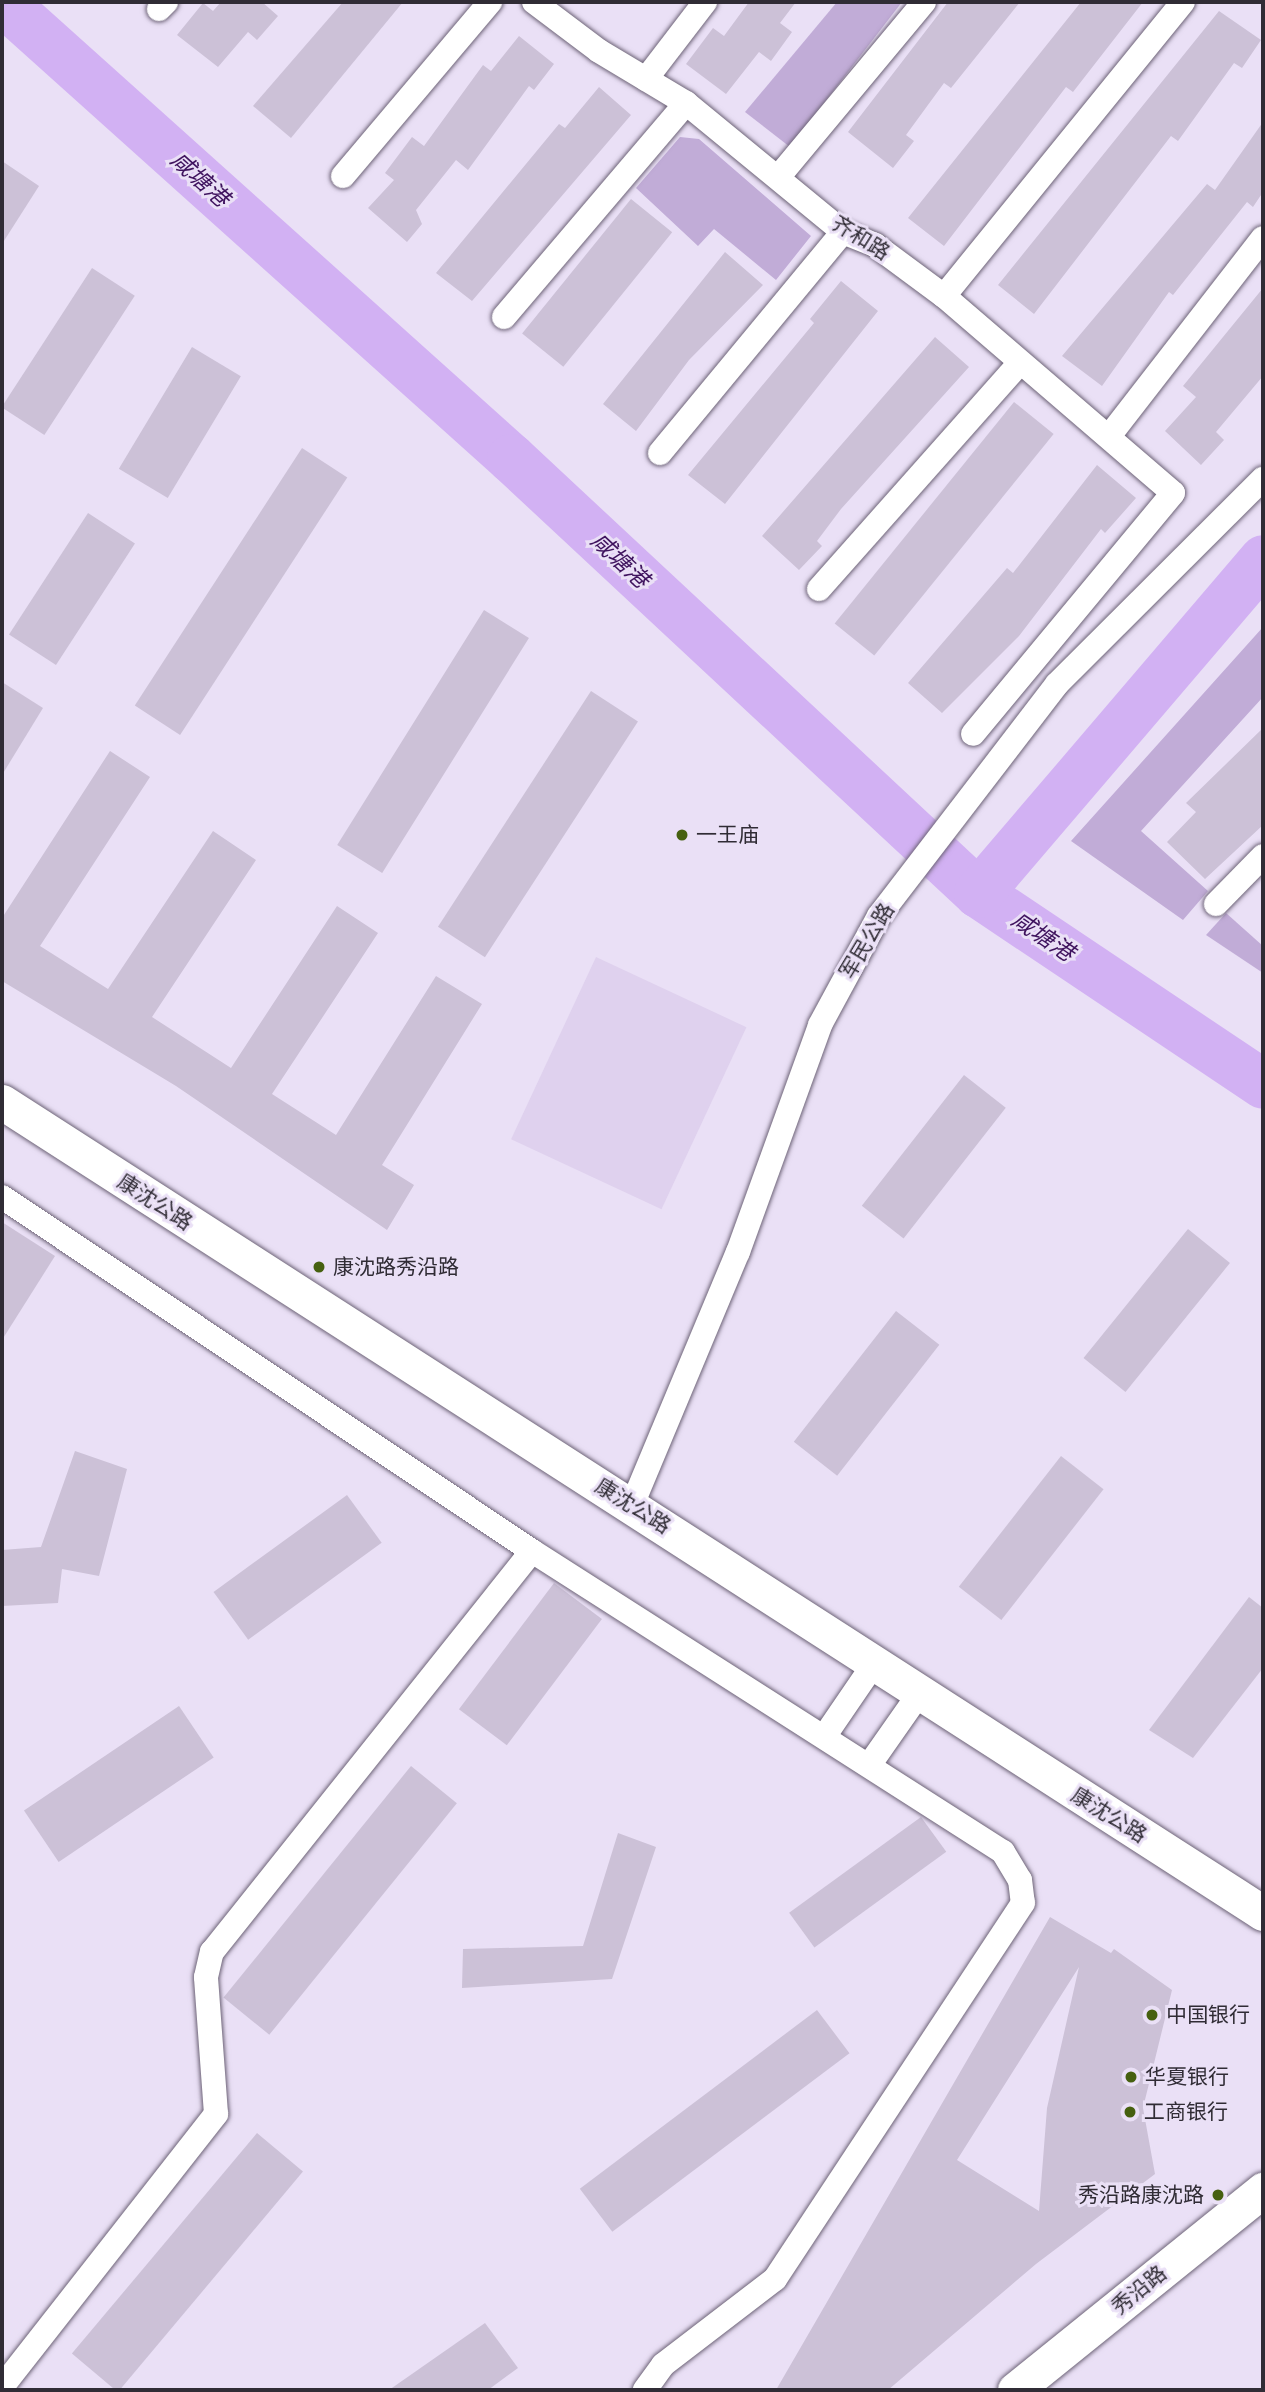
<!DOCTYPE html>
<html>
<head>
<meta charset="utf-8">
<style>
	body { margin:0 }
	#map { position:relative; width:1265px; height:2392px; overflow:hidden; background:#eae0f6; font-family:Figtree,"Noto Sans SC",sans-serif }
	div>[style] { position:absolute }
	.built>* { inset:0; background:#dfd1ee; transform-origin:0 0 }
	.green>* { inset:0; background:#c1acd7 }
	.river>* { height:49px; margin:-24.5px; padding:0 24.5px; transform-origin:24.5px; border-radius:24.5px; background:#d2b1f3 }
	.building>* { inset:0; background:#ccc1d7; transform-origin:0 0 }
	.roads { filter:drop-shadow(0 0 2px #6d6377) drop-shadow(0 0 2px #6d6377) }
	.street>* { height:24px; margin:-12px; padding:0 12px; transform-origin:12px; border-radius:12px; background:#fff }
	.secondary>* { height:35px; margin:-17.5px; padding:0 17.5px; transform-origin:17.5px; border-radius:17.5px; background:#fff }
	.dots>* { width:19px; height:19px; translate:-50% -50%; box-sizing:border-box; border:4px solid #eae0f6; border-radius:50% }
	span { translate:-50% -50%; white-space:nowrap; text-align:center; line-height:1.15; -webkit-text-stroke:6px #eae0f6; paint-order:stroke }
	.street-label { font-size:21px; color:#302c35 }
	.poi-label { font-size:21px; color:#302c35 }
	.left { translate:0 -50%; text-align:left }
	.right { translate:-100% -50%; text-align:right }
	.water-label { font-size:23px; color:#3f135e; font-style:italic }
	.frame { position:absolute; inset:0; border:4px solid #302c35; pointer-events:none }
</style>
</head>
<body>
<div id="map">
	<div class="built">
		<i style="left:596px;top:957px;width:166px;height:201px;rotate:25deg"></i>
	</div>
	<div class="green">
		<i style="clip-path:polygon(837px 2px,902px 2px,790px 147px,745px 112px)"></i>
		<i style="clip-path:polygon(680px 137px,699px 139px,811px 236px,776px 280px,714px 229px,698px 246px,636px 188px)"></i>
		<i style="clip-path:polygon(1263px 627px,1263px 697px,1141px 831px,1208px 891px,1183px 920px,1071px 841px)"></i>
		<i style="clip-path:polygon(1226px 913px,1263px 946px,1263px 973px,1206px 935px)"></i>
	</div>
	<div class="river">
		<i style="left:3px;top:2px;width:683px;rotate:41.91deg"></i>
		<i style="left:511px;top:458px;width:638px;rotate:42.97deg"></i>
		<i style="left:978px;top:893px;width:343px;rotate:33.8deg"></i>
		<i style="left:978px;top:893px;width:439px;rotate:-49.5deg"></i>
	</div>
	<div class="building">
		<i style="clip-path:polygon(221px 2px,262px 2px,278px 16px,257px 40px,248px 32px,218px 67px,177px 35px,203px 3px,213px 11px)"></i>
		<i style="clip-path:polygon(343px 2px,403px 2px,291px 138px,253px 106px)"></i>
		<i style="clip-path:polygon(749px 2px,796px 2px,780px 23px,792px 32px,771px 61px,759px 52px,726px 94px,686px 64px,713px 28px,724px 36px)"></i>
		<i style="clip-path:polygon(948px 2px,1020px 2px,951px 88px,944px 83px,906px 135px,914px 141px,893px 168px,848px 132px)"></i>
		<i style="clip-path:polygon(1081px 2px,1143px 2px,1073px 92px,1066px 87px,944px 246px,908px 218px)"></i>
		<i style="clip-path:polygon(1219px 11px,1261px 40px,1242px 68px,1234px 63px,1178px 141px,1171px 136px,1034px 314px,998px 285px)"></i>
		<i style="clip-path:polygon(519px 36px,554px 64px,534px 90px,529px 86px,468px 170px,456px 160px,416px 210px,422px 224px,407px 242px,368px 208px,394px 180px,385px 173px,412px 137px,424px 146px,483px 65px,491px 71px)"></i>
		<i style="clip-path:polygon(599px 87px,631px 115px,472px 301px,436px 273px,559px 124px,565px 128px)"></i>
		<i style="clip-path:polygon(1263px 122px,1263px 192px,1253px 207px,1247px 202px,1173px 295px,1169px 292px,1102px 386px,1062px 356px,1207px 184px,1215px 190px)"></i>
		<i style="clip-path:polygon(2px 161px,39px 186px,2px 244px)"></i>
		<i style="left:631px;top:199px;width:53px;height:173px;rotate:39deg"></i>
		<i style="clip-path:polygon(725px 252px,763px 285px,689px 360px,636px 431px,603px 404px)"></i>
		<i style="left:92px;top:268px;width:51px;height:166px;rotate:33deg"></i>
		<i style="clip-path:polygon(841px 281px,878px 311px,725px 504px,688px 475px,814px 323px,810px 319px)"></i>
		<i style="clip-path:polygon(1263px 288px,1263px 376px,1216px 432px,1224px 440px,1201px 465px,1165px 431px,1196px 397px,1183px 386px)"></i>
		<i style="clip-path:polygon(935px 337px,969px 367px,841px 509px,817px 541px,822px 546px,799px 570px,762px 536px)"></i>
		<i style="left:192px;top:347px;width:57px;height:142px;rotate:31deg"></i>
		<i style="left:1014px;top:402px;width:51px;height:285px;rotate:39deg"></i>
		<i style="left:302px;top:448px;width:54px;height:307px;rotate:33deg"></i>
		<i style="clip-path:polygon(1097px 465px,1136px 498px,1105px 533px,1101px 529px,1019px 636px,942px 713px,908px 683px,1007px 568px,1013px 573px)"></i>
		<i style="left:88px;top:513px;width:56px;height:145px;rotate:33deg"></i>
		<i style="left:484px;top:610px;width:53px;height:277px;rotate:32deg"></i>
		<i style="clip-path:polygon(2px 682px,43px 708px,2px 775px)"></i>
		<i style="left:591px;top:691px;width:56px;height:281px;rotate:33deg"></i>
		<i style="clip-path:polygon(1263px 728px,1263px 825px,1205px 879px,1167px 842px,1196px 812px,1186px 803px)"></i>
		<i style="clip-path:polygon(110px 751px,150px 777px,40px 946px,108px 989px,213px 831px,256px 860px,152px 1017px,231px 1068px,337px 906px,378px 933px,272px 1094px,336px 1135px,436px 976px,482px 1004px,382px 1165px,414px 1185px,387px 1230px,176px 1086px,2px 981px,2px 918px)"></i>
		<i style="left:964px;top:1075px;width:53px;height:166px;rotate:38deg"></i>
		<i style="clip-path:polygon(2px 1222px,55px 1256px,2px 1340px)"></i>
		<i style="left:1188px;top:1229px;width:54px;height:166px;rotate:39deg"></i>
		<i style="left:896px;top:1311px;width:55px;height:166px;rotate:38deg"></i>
		<i style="clip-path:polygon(75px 1451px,127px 1469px,99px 1576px,62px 1569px,58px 1603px,2px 1606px,2px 1550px,41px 1547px)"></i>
		<i style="left:1061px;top:1456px;width:54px;height:166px;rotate:38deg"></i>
		<i style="left:347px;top:1495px;width:59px;height:165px;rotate:54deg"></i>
		<i style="left:554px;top:1583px;width:60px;height:158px;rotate:37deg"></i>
		<i style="clip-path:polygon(1249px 1597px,1263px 1608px,1263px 1668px,1193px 1758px,1149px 1730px)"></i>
		<i style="left:179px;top:1706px;width:62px;height:187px;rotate:56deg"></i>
		<i style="left:411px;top:1766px;width:59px;height:298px;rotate:39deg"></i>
		<i style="left:921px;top:1817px;width:43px;height:163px;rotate:54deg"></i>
		<i style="clip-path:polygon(618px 1833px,656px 1847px,612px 1979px,462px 1988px,463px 1949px,583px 1946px)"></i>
		<i style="clip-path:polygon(evenodd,1050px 1917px,1111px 1953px,1114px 1949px,1172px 1990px,1143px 2108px,1155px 2174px,1036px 2264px,888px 2390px,776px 2390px,1050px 1917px,1079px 1967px,1047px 2108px,1039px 2211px,957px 2160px,1079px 1967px)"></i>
		<i style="left:817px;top:2010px;width:54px;height:297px;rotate:53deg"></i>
		<i style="left:257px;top:2133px;width:60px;height:288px;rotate:40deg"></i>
		<i style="clip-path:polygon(485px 2323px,518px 2368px,488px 2390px,389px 2390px)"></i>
	</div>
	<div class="roads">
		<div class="street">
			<i style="left:534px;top:2px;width:81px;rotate:37deg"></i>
			<i style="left:599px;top:51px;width:101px;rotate:30.9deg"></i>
			<i style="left:686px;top:103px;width:203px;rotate:39.4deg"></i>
			<i style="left:843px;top:232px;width:35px;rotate:22deg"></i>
			<i style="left:875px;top:245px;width:86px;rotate:36.5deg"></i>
			<i style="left:944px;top:296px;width:302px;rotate:40.7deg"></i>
			<i style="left:1173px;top:493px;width:313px;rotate:129.7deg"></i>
			<i style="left:159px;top:9px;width:10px;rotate:-45deg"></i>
			<i style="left:646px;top:79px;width:97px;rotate:-52.5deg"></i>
			<i style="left:780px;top:175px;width:225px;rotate:-50.2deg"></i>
			<i style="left:343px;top:176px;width:228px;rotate:-49.8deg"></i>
			<i style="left:944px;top:296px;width:379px;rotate:-50.9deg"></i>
			<i style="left:504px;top:317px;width:281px;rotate:-49.6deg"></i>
			<i style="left:1110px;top:435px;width:249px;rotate:-52.2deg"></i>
			<i style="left:660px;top:453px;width:287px;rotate:-50.4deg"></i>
			<i style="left:819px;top:589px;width:301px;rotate:-48.4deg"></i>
			<i style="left:1216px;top:904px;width:67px;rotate:-45.6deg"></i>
			<i style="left:2px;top:1197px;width:637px;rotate:33.74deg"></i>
			<i style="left:532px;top:1551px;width:559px;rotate:32.58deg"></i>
			<i style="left:1003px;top:1852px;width:33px;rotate:59deg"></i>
			<i style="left:1020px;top:1880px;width:23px;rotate:83deg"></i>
			<i style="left:1023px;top:1903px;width:450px;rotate:123.4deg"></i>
			<i style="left:775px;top:2279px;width:141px;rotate:142.5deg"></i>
			<i style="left:663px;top:2365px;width:31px;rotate:126deg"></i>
			<i style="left:632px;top:1505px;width:274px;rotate:-67.3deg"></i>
			<i style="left:738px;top:1252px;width:241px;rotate:-70.1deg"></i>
			<i style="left:820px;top:1025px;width:124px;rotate:-61.6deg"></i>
			<i style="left:879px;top:916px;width:292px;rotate:-52.5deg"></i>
			<i style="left:1057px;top:684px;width:291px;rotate:-44.9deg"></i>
			<i style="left:826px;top:1734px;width:83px;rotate:-55.7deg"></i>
			<i style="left:870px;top:1764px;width:85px;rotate:-55deg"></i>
			<i style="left:2px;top:2387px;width:347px;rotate:-51.9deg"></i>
			<i style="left:216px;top:2114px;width:137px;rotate:-94.2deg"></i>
			<i style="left:206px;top:1977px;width:26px;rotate:-77deg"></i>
			<i style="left:212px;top:1952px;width:513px;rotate:-51.41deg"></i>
		</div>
		<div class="secondary">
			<i style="left:2px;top:1102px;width:1499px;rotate:32.75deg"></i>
			<i style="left:1015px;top:2390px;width:319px;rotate:-38.9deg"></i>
		</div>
	</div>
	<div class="dots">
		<i style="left:682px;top:835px;background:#466010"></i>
		<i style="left:319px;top:1267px;background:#466010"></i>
		<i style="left:1152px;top:2015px;background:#466010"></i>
		<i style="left:1131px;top:2077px;background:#466010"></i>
		<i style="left:1130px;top:2112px;background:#466010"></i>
		<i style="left:1218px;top:2195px;background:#466010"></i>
	</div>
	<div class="street-label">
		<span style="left:861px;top:238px;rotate:32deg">齐和路</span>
		<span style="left:867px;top:941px;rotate:-59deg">军民公路</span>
		<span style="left:155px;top:1202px;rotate:33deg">康沈公路</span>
		<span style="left:633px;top:1506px;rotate:32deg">康沈公路</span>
		<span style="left:1109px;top:1815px;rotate:32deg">康沈公路</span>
		<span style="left:1139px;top:2290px;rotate:-39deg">秀沿路</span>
	</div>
	<div class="poi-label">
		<span class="left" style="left:696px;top:835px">一王庙</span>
		<span class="left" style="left:333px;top:1267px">康沈路秀沿路</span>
		<span class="left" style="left:1166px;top:2015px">中国银行</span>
		<span class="left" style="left:1145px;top:2077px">华夏银行</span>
		<span class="left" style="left:1144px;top:2112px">工商银行</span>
		<span class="right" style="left:1204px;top:2195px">秀沿路康沈路</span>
	</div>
	<div class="water-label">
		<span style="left:200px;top:179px;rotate:42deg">咸塘港</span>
		<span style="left:620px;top:560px;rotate:43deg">咸塘港</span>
		<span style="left:1043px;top:936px;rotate:34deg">咸塘港</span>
	</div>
	<div class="frame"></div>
</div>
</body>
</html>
